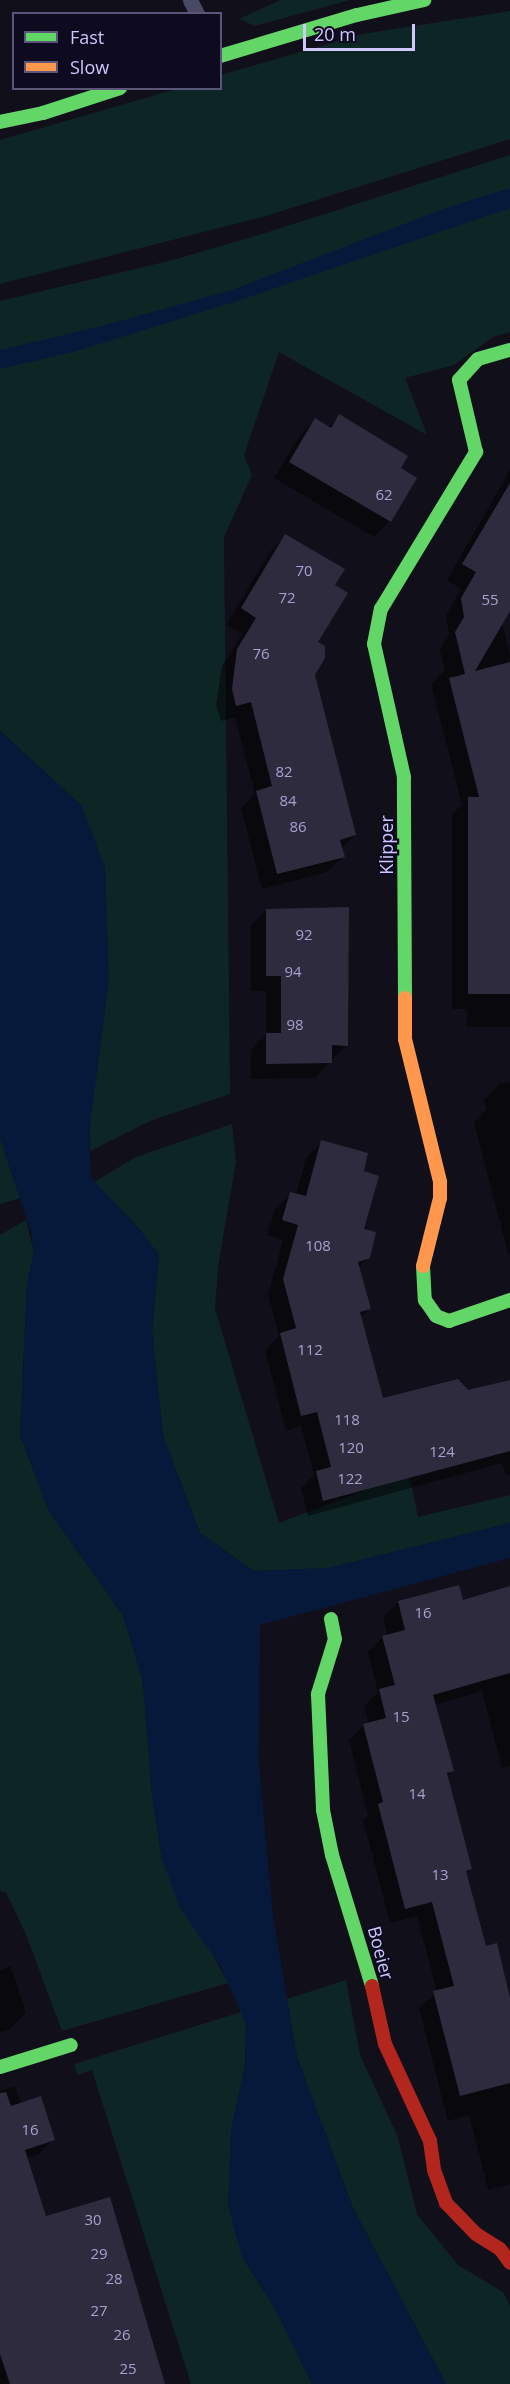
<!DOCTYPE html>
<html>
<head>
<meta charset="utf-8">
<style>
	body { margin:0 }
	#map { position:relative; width:510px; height:2384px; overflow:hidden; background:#110f1a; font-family:"Open Sans",sans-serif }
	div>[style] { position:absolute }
	.green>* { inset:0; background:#0e2526 }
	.water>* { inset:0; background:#06193a }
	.shadow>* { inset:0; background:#0007 }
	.building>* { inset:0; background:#2f2b3e }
	.lane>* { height:15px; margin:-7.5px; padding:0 7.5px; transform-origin:7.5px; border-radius:7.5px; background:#4a4964 }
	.fast>* { height:14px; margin:-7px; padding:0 7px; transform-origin:7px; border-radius:7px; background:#63d668 }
	.slow>* { height:14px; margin:-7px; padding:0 7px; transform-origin:7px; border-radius:7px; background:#ff974d }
	.jam>* { height:14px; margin:-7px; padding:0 7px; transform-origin:7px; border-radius:7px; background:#b3261e }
	span { translate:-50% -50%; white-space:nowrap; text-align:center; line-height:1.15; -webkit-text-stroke:4.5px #0e0a1f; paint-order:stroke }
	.number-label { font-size:15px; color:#a6a1cf }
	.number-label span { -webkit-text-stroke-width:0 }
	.street-label { font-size:18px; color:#cec8ff }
	.legend { position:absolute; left:12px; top:12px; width:210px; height:78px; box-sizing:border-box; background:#0e0a1f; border:2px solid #5b5679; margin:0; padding:8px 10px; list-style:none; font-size:18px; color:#cec8ff }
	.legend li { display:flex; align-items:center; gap:12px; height:30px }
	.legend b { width:30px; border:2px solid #5b5679 }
	.scale { position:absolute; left:303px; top:24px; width:112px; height:27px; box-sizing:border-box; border:3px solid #cec8ff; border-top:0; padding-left:8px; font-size:18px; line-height:21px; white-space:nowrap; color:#cec8ff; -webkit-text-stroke:4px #0e0a1f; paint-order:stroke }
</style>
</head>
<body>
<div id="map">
	<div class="green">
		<i style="clip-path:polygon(280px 0,350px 0,255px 26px,239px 19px)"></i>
		<i style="clip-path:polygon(510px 11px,510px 139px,266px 216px,0 284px,0 140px,176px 89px,220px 88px,221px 75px,362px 34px)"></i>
		<i style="clip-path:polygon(510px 155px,510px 332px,493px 337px,454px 365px,405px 378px,427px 435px,279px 352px,244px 455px,252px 475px,224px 537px,230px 1094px,150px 1121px,90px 1151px,82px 806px,0 731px,0 301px,173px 260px,262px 234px)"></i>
		<i style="clip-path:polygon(232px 1124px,236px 1161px,218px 1267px,215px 1309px,279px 1523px,409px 1474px,418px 1517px,510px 1495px,510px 1523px,329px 1568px,254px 1571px,200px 1533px,163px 1436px,152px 1332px,159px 1255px,136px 1225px,94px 1182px,136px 1157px)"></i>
		<i style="clip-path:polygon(0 1138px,20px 1198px,0 1204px)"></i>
		<i style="clip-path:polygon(26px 1220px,34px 1252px,27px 1285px,20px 1435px,49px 1511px,123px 1615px,143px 1681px,152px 1795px,162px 1859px,228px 1983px,62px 2031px,27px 1937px,6px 1892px,0 1891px,0 1235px)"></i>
		<i style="clip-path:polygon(346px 1980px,360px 2055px,398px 2137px,417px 2214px,458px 2265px,503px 2292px,510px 2306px,510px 2384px,446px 2384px,353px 2208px,297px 2057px,287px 1999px)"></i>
		<i style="clip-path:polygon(241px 2012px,246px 2025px,245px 2066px,231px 2130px,242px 2257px,276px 2310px,312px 2384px,191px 2384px,92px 2070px,78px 2075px,74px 2064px)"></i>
	</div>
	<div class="water">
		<i style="clip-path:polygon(510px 188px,510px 208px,234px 302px,73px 352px,0 369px,0 350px,102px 326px,232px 290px,446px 208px)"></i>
		<i style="clip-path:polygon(0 731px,82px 806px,105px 868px,109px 979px,89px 1134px,91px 1178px,136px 1225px,159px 1255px,152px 1332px,163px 1436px,200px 1533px,254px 1571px,329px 1568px,510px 1523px,510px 1558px,260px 1625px,259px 1764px,273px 1916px,297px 2057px,353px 2208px,446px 2384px,312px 2384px,276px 2310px,242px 2257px,228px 2205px,231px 2130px,245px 2066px,246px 2025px,221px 1967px,180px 1908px,162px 1859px,152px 1795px,143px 1681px,123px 1615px,49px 1511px,20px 1435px,27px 1285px,34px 1252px,31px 1232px,0 1138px)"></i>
	</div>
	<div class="shadow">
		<i style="clip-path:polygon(339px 416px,399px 469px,390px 521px,374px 537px,274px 478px,300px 435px,315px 420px,328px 428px)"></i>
		<i style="clip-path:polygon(510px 470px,510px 608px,502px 623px,510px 655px,510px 1027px,467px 1027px,467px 1009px,452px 1009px,452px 814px,462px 805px,431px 684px,445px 670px,440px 649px,449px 635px,446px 615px,461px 589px,447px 580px)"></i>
		<i style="clip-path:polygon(285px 536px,333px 586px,316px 642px,313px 675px,355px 835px,341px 849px,343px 857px,327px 872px,262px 889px,241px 808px,255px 794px,235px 717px,221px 721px,216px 706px,222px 666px,242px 634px,226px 625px,270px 552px)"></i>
		<i style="clip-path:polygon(266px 910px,346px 1045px,315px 1078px,251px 1079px,251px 1050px,266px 1034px,266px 991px,251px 991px,251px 926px)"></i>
		<i style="clip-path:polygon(510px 1082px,510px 1254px,508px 1254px,474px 1122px,487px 1109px,484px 1100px,500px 1084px)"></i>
		<i style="clip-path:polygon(322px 1142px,362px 1172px,362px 1230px,368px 1257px,358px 1268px,369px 1309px,360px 1318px,382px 1399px,468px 1392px,510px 1382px,510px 1474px,506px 1475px,502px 1463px,308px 1516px,301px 1488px,314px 1475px,301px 1426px,286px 1431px,265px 1350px,279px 1336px,268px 1295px,283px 1240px,267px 1235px,275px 1209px,290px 1194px,296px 1195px,306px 1158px)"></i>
		<i style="clip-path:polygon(510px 1588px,510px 1766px,502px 1768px,482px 1691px,434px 1705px,452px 1771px,447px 1776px,471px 1868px,465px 1874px,485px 1947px,495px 1945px,510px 1998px,510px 2184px,488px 2190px,469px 2115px,448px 2121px,419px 2008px,437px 1992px,417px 1916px,390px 1923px,363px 1820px,368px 1816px,349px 1740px,364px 1725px,369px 1724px,364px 1706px,378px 1692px,368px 1652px,383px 1637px,388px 1636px,383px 1617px,399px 1602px,461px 1602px)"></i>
		<i style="clip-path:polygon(11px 1966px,26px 2013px,10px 2029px,0 2032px,0 1970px)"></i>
		<i style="clip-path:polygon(15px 2086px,21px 2104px,53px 2139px,39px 2154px,26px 2158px,45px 2218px,163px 2384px,0 2384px,0 2091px)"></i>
	</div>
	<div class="building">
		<i style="clip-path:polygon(339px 414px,408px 456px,401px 468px,417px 478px,391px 522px,289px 462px,315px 418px,331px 428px)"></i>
		<i style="clip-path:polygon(510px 483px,510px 611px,475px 671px,510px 662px,510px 994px,468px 994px,468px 797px,479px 797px,449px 678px,465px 674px,455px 632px,464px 617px,461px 598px,476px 572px,462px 564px)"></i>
		<i style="clip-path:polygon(285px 534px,345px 569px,335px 585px,348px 593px,318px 642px,325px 646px,325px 658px,315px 675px,356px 835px,340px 840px,345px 857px,277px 874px,256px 791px,272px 786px,251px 702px,236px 706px,232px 689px,237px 649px,256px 618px,241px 608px)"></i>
		<i style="clip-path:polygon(349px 907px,348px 1046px,332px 1045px,332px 1063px,266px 1064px,266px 1033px,281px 1033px,281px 976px,266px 976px,266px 909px)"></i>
		<i style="clip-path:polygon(321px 1140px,368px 1153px,364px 1171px,379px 1176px,364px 1229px,376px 1232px,370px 1258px,358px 1262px,371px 1309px,360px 1312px,383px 1398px,458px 1379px,468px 1390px,510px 1380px,510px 1451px,323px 1501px,316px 1471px,331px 1467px,317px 1412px,301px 1416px,280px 1333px,296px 1328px,283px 1279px,298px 1225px,282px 1220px,290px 1192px,306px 1196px)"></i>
		<i style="clip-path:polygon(459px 1585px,463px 1600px,510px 1586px,510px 1673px,433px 1695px,454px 1771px,447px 1773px,472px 1869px,466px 1871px,486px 1946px,497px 1943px,510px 1998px,510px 2083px,460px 2096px,433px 1991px,454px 1986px,432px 1902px,405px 1909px,378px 1804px,383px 1802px,363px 1724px,386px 1718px,379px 1689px,395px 1685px,382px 1636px,405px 1630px,398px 1601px)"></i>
		<i style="clip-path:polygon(6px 2092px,11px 2106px,41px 2096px,55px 2140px,25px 2150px,46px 2216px,110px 2197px,165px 2384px,10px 2384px,0 2354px,0 2093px)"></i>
	</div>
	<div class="lane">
		<i style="left:190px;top:0;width:16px;rotate:63deg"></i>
	</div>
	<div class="fast">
		<i style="left:220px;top:56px;width:143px;rotate:-16.7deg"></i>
		<i style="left:357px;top:15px;width:69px;rotate:-12.6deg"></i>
		<i style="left:0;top:122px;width:44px;rotate:-11.8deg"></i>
		<i style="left:43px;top:113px;width:81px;rotate:-18deg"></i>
		<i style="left:405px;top:998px;width:221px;rotate:-90.3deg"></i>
		<i style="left:404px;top:777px;width:136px;rotate:-102.7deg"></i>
		<i style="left:374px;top:644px;width:36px;rotate:-79deg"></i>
		<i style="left:381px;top:609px;width:184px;rotate:-58.8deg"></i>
		<i style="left:476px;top:452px;width:74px;rotate:-103.3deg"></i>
		<i style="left:459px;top:380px;width:28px;rotate:-48deg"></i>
		<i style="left:478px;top:359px;width:33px;rotate:-16deg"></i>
		<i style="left:423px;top:1266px;width:34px;rotate:87deg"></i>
		<i style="left:425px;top:1300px;width:19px;rotate:55deg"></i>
		<i style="left:436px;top:1316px;width:14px;rotate:21deg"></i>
		<i style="left:449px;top:1321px;width:65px;rotate:-19deg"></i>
		<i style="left:331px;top:1619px;width:20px;rotate:79deg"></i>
		<i style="left:335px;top:1639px;width:58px;rotate:107.2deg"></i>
		<i style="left:318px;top:1694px;width:116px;rotate:87.5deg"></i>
		<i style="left:323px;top:1810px;width:46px;rotate:78.7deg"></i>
		<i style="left:332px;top:1855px;width:137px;rotate:73deg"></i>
		<i style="left:0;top:2067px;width:74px;rotate:-17.2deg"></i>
	</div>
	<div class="slow">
		<i style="left:405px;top:998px;width:41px;rotate:90deg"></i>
		<i style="left:405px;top:1039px;width:147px;rotate:76.2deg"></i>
		<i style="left:440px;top:1182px;width:16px;rotate:90deg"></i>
		<i style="left:440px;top:1198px;width:70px;rotate:104deg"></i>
	</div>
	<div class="jam">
		<i style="left:372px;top:1986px;width:59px;rotate:77.4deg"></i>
		<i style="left:385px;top:2044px;width:107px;rotate:65.1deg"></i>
		<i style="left:430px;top:2141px;width:29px;rotate:82deg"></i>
		<i style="left:434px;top:2170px;width:35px;rotate:70deg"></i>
		<i style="left:446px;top:2203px;width:43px;rotate:45.9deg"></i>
		<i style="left:476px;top:2234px;width:28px;rotate:32deg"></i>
		<i style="left:500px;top:2249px;width:17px;rotate:54deg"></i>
	</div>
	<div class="number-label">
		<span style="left:384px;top:495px">62</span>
		<span style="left:304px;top:571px">70</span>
		<span style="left:287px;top:598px">72</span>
		<span style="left:490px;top:600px">55</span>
		<span style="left:261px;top:654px">76</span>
		<span style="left:284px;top:772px">82</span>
		<span style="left:288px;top:801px">84</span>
		<span style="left:298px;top:827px">86</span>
		<span style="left:304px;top:935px">92</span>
		<span style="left:293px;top:972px">94</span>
		<span style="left:295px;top:1025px">98</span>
		<span style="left:318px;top:1246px">108</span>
		<span style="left:310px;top:1350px">112</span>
		<span style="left:347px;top:1420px">118</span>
		<span style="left:351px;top:1448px">120</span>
		<span style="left:442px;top:1452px">124</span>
		<span style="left:350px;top:1479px">122</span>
		<span style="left:423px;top:1613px">16</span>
		<span style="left:401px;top:1717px">15</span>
		<span style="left:417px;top:1794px">14</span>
		<span style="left:440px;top:1875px">13</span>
		<span style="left:30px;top:2130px">16</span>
		<span style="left:93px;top:2220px">30</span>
		<span style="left:99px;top:2254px">29</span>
		<span style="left:114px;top:2279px">28</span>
		<span style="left:99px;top:2311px">27</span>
		<span style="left:122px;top:2335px">26</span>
		<span style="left:128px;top:2369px">25</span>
	</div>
	<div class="street-label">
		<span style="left:386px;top:845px;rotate:-90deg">Klipper</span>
		<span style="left:381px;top:1953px;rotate:75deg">Boeier</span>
	</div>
	<ul class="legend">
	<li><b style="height:8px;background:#63d668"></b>Fast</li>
	<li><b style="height:8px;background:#ff974d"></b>Slow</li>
	</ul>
	<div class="scale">20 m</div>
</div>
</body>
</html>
